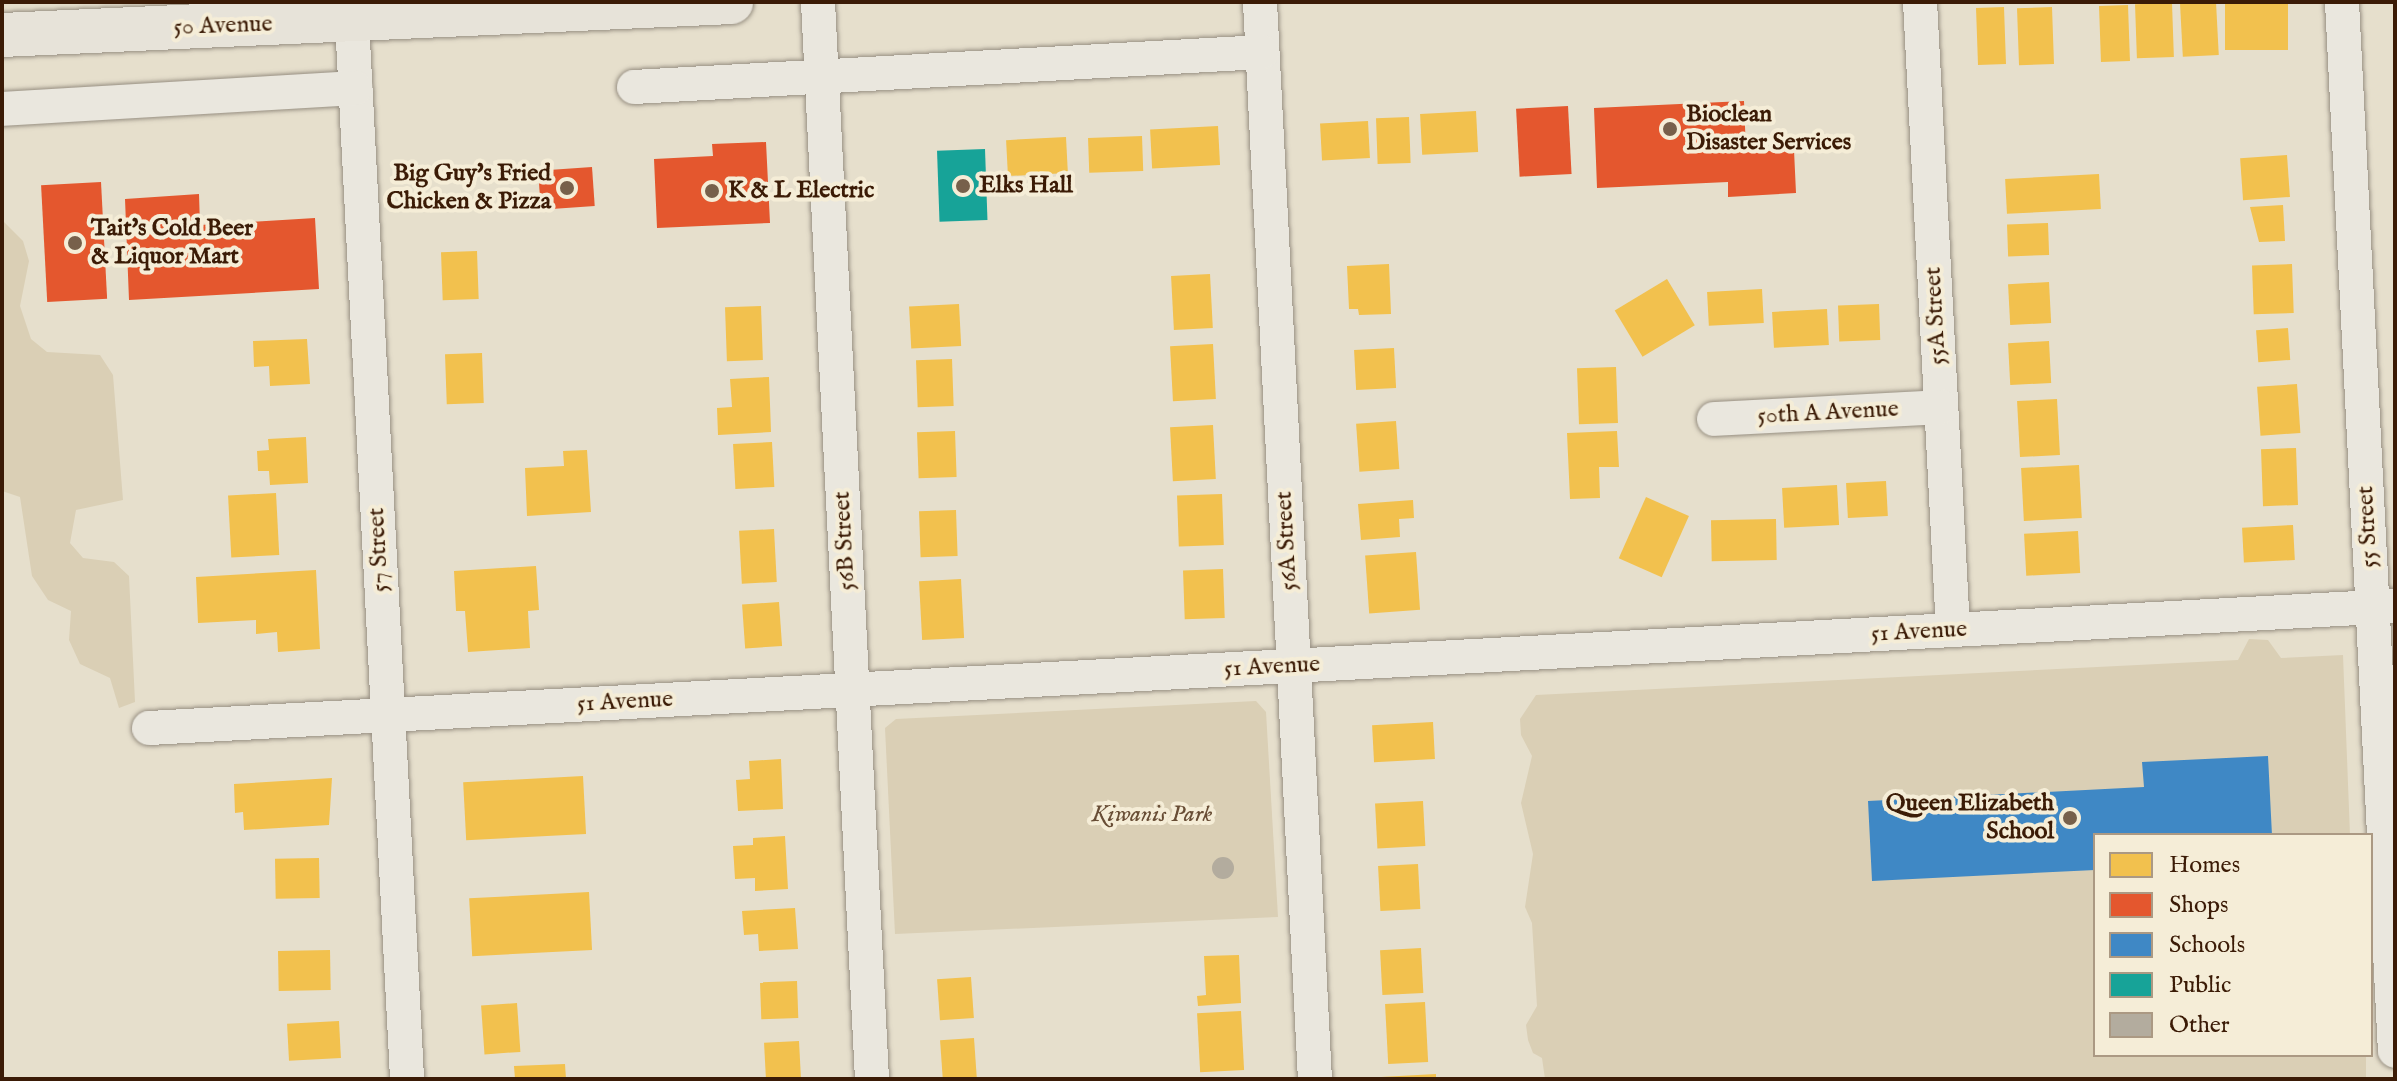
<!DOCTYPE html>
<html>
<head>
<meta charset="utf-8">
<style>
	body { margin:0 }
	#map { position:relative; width:2397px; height:1081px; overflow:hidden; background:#e6dfcc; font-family:"IM FELL English",serif }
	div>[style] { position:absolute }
	.green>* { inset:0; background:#dacfb5 }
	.homes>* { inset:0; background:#f2c14e; transform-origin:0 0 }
	.shops>* { inset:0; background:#e4572e; transform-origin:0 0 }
	.schools>* { inset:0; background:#3f88c5 }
	.public>* { inset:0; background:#17a398; transform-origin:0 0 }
	.building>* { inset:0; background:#b3ac9e }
	.round { border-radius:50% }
	.roads { filter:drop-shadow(0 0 2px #978f82) drop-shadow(0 0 2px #978f82) }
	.minor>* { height:34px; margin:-17px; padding:0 17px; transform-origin:17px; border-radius:17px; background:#eae7de }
	.primary>* { height:44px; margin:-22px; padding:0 22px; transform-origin:22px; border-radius:22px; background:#e7e3d9 }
	.dots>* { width:22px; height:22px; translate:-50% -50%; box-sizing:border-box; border:4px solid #f5edd7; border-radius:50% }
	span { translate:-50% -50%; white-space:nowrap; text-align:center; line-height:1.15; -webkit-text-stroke:8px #f5edd7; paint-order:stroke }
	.street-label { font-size:24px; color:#3b1b06 }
	.poi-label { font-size:24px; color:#3b1b06; font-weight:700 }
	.left { translate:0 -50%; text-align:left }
	.right { translate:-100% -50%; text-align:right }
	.park-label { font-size:24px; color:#684d35; font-style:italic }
	.frame { position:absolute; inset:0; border:4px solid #3b1b06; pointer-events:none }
	.legend { position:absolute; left:2093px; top:833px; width:280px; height:224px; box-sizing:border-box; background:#f5edd7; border:2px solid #ab9983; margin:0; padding:10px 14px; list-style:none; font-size:24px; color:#3b1b06 }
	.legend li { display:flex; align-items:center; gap:16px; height:40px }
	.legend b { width:40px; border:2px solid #ab9983 }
</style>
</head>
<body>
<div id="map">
	<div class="green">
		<i style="clip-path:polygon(2px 220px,23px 241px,29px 261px,20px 306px,31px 339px,47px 352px,100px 355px,113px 375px,123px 500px,76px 510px,70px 543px,83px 558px,114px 562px,129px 576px,135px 702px,119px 708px,110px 678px,80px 664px,69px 640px,71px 611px,48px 600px,32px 576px,20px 497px,2px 491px)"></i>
		<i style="clip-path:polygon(2249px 639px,2268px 640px,2281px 658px,2343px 655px,2350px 835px,2095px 835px,2095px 1055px,2366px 1055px,2366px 1079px,1545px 1079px,1542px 1058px,1533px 1053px,1528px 1040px,1526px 1025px,1537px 1006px,1532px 923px,1525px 907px,1533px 854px,1521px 803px,1532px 756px,1521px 735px,1520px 719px,1536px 695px,2238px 660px)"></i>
		<i style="clip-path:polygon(1256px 701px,1266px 712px,1278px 917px,895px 934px,885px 728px,896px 719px)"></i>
	</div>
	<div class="homes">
		<i style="left:2216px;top:2px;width:53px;height:36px;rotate:87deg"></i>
		<i style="left:2225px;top:2px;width:63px;height:48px"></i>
		<i style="left:2172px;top:3px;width:54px;height:37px;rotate:88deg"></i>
		<i style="left:2128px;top:5px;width:56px;height:29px;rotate:88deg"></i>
		<i style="left:2004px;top:7px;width:57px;height:28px;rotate:88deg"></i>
		<i style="left:2052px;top:7px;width:57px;height:35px;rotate:88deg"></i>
		<i style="left:1476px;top:111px;width:41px;height:56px;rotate:87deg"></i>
		<i style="left:1409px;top:117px;width:46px;height:33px;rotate:88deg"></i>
		<i style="left:1368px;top:121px;width:37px;height:48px;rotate:87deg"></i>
		<i style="left:1218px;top:126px;width:39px;height:68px;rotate:87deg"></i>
		<i style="left:1142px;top:136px;width:35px;height:54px;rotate:88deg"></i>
		<i style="left:1066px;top:137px;width:36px;height:60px;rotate:87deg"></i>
		<i style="left:2287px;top:155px;width:42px;height:47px;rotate:86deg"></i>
		<i style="left:2099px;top:174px;width:35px;height:94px;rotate:87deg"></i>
		<i style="clip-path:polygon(2283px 205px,2285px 241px,2259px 242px,2250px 207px)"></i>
		<i style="left:2048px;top:223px;width:32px;height:41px;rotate:88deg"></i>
		<i style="left:477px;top:251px;width:48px;height:36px;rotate:88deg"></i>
		<i style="clip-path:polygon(1389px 264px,1391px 314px,1359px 315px,1358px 309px,1349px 309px,1347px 266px)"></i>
		<i style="left:2292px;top:264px;width:49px;height:40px;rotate:88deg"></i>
		<i style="left:1210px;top:274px;width:54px;height:39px;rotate:87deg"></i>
		<i style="left:1667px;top:279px;width:54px;height:61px;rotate:59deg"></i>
		<i style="left:2049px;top:282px;width:41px;height:41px;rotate:87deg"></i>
		<i style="left:1762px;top:289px;width:34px;height:55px;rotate:87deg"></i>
		<i style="left:959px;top:304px;width:42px;height:50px;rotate:87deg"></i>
		<i style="left:1879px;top:304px;width:36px;height:41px;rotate:88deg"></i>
		<i style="left:761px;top:306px;width:54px;height:36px;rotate:88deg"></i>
		<i style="left:1827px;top:309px;width:36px;height:55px;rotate:87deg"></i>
		<i style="left:2288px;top:328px;width:32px;height:32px;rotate:86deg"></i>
		<i style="clip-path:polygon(307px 339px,310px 384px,270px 386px,269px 366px,254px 367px,253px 341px)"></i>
		<i style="left:2049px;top:341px;width:42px;height:41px;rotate:87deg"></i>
		<i style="left:1213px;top:344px;width:55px;height:43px;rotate:87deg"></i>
		<i style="left:1394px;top:348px;width:40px;height:40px;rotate:87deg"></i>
		<i style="left:482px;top:353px;width:50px;height:37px;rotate:88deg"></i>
		<i style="left:952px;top:359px;width:47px;height:36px;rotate:88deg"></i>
		<i style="left:1616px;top:367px;width:56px;height:39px;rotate:88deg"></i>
		<i style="clip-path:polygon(769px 377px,771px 432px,718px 435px,717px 408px,732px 407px,730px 379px)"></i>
		<i style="left:2297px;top:384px;width:49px;height:40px;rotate:86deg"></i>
		<i style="left:2057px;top:399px;width:56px;height:40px;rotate:87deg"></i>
		<i style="left:1396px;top:421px;width:48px;height:40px;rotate:86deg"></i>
		<i style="left:1213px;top:425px;width:54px;height:43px;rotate:87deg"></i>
		<i style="left:955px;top:431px;width:46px;height:38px;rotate:88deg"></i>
		<i style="clip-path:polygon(1617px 431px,1619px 467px,1599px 467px,1600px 498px,1570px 499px,1567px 433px)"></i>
		<i style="clip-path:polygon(306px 437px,308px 483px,270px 485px,269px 471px,258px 471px,257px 451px,269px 450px,268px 439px)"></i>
		<i style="left:772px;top:442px;width:45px;height:39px;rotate:87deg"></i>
		<i style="left:2296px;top:448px;width:57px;height:35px;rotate:88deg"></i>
		<i style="clip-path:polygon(587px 450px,591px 512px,527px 516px,525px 468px,564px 466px,563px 451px)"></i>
		<i style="left:2079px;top:465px;width:53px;height:58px;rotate:87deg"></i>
		<i style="left:1886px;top:481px;width:35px;height:40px;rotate:87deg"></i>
		<i style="left:1837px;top:485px;width:40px;height:55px;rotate:87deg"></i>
		<i style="left:276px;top:493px;width:62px;height:48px;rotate:87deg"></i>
		<i style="left:1222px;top:494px;width:51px;height:45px;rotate:88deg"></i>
		<i style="left:1646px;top:497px;width:47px;height:67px;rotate:24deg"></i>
		<i style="clip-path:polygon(1413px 500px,1414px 518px,1399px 519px,1400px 537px,1361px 540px,1358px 504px)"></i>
		<i style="left:956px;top:510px;width:46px;height:37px;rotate:88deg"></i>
		<i style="left:1776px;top:519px;width:41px;height:65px;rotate:89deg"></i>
		<i style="left:2293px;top:525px;width:35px;height:51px;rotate:87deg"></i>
		<i style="left:774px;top:529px;width:53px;height:35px;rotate:87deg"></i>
		<i style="left:2078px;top:531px;width:42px;height:54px;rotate:87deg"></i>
		<i style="left:1416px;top:552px;width:58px;height:51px;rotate:86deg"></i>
		<i style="clip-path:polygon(536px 566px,539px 610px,528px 611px,530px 648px,468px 652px,465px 611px,456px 611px,454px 571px)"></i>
		<i style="left:1223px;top:569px;width:49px;height:40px;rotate:88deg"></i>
		<i style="clip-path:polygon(316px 570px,320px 649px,278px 652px,277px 632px,256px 634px,256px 620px,198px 623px,196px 577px)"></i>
		<i style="left:961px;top:579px;width:59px;height:42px;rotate:87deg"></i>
		<i style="left:779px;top:602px;width:44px;height:37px;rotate:86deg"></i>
		<i style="left:1433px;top:722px;width:37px;height:61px;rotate:87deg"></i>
		<i style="clip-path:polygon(781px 759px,783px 809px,738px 811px,736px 780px,750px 779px,749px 761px)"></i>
		<i style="left:583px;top:776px;width:58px;height:120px;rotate:87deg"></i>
		<i style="clip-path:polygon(332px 778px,329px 825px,244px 830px,243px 812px,235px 813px,234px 784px)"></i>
		<i style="left:1423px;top:801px;width:45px;height:48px;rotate:87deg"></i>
		<i style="clip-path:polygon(785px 836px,788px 889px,755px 891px,755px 878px,735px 879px,733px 846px,753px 845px,753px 838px)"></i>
		<i style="left:319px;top:858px;width:40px;height:44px;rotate:89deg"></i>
		<i style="left:1418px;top:864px;width:45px;height:40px;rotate:87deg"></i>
		<i style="left:589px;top:892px;width:58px;height:120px;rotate:87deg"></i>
		<i style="clip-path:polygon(795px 908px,798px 949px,759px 951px,758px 934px,744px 935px,742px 911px)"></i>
		<i style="left:1421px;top:948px;width:45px;height:41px;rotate:87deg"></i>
		<i style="left:330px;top:950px;width:40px;height:52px;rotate:89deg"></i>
		<i style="clip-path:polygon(1239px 955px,1241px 1003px,1198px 1006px,1197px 996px,1206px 995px,1204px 956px)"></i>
		<i style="left:971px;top:977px;width:41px;height:34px;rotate:86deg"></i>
		<i style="left:797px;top:981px;width:37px;height:37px;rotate:88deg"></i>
		<i style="left:1425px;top:1002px;width:60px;height:40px;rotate:87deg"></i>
		<i style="left:517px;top:1003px;width:49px;height:36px;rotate:86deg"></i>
		<i style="left:1241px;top:1011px;width:59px;height:44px;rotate:87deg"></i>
		<i style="left:339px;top:1021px;width:37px;height:52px;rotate:87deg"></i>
		<i style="left:974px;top:1038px;width:41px;height:34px;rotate:86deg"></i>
		<i style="left:799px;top:1041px;width:38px;height:35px;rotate:87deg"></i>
		<i style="clip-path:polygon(565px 1064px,566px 1079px,515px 1079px,514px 1066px)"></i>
		<i style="clip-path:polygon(1436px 1074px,1436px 1079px,1381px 1079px,1381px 1077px)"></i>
	</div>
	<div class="shops">
		<i style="clip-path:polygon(1744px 101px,1746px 152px,1794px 150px,1796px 193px,1728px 197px,1728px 182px,1597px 188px,1594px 108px)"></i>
		<i style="left:1568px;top:106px;width:68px;height:52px;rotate:87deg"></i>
		<i style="clip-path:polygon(766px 142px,770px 223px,657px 228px,654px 159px,713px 156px,712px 144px)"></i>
		<i style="left:592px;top:167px;width:39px;height:54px;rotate:86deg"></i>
		<i style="left:101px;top:182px;width:117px;height:60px;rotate:87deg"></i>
		<i style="clip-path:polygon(199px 194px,200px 225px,315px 218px,319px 289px,129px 300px,125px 199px)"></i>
	</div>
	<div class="schools">
		<i style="clip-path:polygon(2268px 756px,2272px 835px,2095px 835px,2095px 870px,1872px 881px,1868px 801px,2144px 787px,2142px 762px)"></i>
	</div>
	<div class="public">
		<i style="left:985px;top:149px;width:71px;height:48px;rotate:88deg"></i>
	</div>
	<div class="building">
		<i class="round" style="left:1212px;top:857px;width:22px;height:22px"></i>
	</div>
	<div class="roads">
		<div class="minor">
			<i style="left:818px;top:2px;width:1078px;rotate:87.13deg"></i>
			<i style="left:1260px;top:2px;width:1078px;rotate:87.08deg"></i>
			<i style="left:1920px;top:2px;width:629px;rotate:86.99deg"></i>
			<i style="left:2342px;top:2px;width:1050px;rotate:87.11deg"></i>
			<i style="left:352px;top:21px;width:1059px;rotate:87.02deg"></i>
			<i style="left:634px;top:87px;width:629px;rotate:-3.19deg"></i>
			<i style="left:2px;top:109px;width:354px;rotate:-3.4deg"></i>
			<i style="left:1714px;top:419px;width:227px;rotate:-3deg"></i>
			<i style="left:149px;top:728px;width:2249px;rotate:-3.11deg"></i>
		</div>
		<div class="primary">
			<i style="left:2px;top:35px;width:730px;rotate:-2.59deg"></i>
		</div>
	</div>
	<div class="dots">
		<i style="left:1670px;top:129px;background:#77604b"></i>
		<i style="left:963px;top:186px;background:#77604b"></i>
		<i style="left:567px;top:188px;background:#77604b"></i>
		<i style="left:712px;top:191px;background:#77604b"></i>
		<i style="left:75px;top:243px;background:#77604b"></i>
		<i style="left:2070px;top:818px;background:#77604b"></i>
	</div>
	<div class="street-label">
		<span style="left:223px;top:26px;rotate:-2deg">50 Avenue</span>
		<span style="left:1936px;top:316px;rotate:-93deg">55A Street</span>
		<span style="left:1828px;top:413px;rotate:-3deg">50th A Avenue</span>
		<span style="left:2368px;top:527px;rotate:-93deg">55 Street</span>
		<span style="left:845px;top:541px;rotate:-93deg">56B Street</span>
		<span style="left:1287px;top:541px;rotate:-93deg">56A Street</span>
		<span style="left:379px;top:550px;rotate:-93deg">57 Street</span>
		<span style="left:1919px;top:632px;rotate:-3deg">51 Avenue</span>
		<span style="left:1272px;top:667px;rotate:-3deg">51 Avenue</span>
		<span style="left:625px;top:702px;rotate:-3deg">51 Avenue</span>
	</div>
	<div class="poi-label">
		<span class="left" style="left:1686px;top:129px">Bioclean<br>Disaster Services</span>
		<span class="right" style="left:551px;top:188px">Big Guy's Fried<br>Chicken &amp; Pizza</span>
		<span class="left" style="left:979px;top:186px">Elks Hall</span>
		<span class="left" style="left:728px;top:191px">K &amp; L Electric</span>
		<span class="left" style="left:91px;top:243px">Tait's Cold Beer<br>&amp; Liquor Mart</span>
		<span class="right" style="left:2054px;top:818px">Queen Elizabeth<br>School</span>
	</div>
	<div class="park-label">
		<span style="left:1152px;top:815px">Kiwanis Park</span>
	</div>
	<div class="frame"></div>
	<ul class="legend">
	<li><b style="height:22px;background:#f2c14e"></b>Homes</li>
	<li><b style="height:22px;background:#e4572e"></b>Shops</li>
	<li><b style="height:22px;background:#3f88c5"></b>Schools</li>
	<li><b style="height:22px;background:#17a398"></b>Public</li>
	<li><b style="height:22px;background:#b3ac9e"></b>Other</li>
	</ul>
</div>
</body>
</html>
